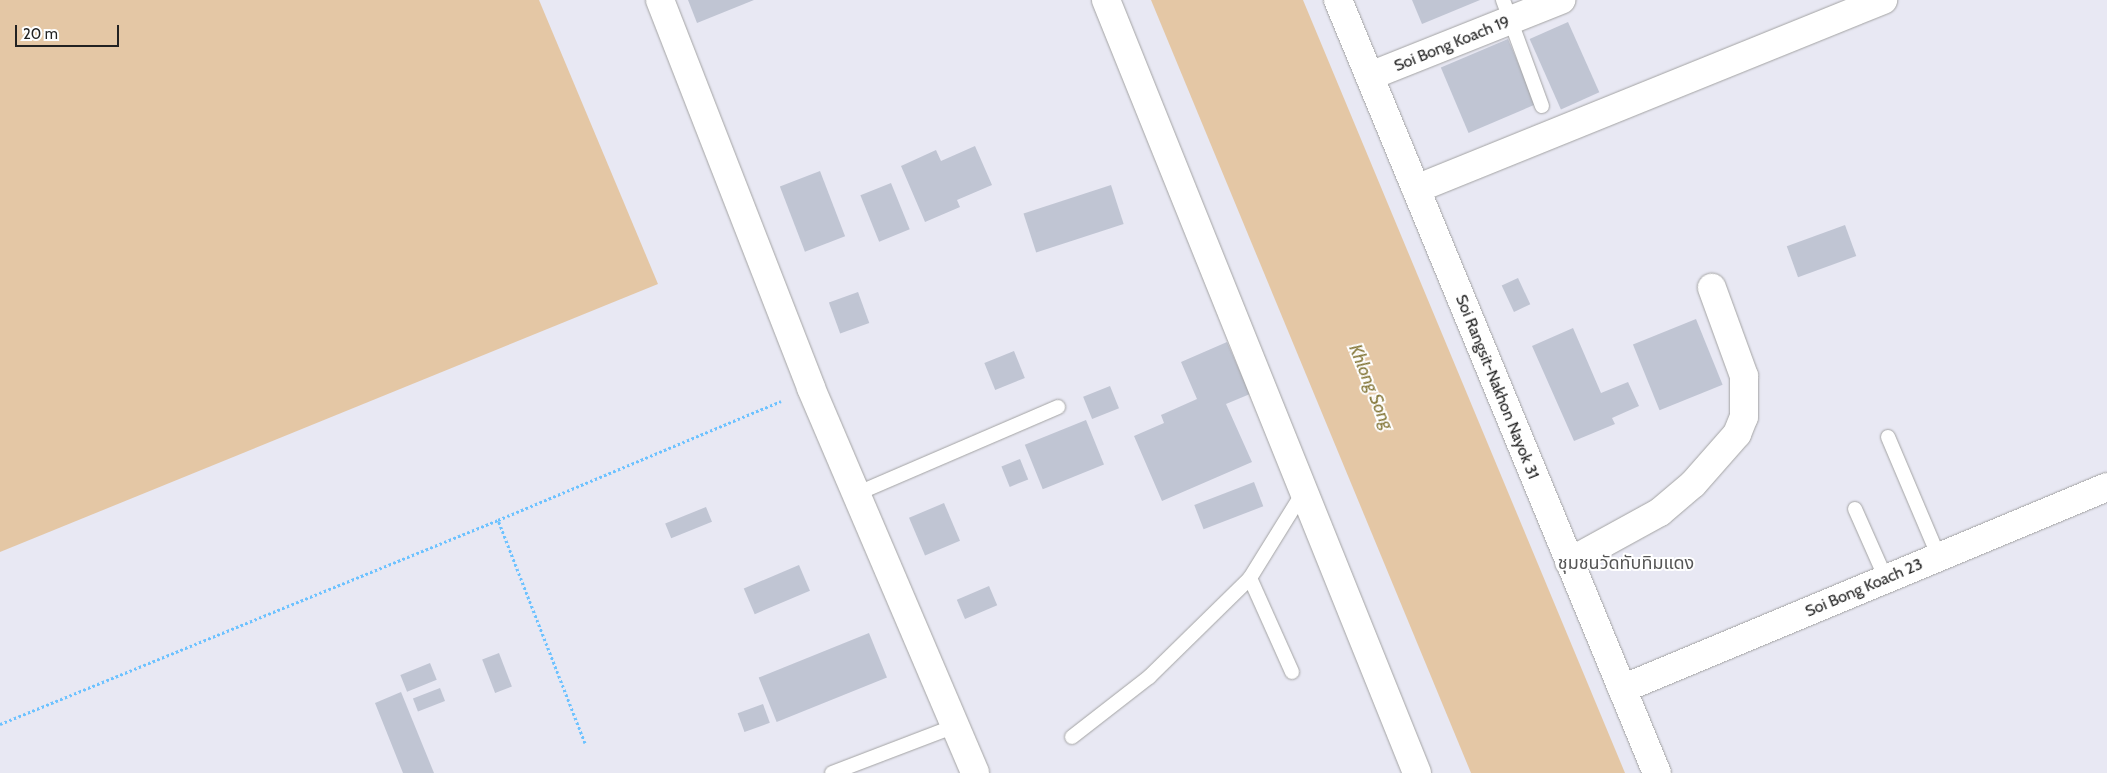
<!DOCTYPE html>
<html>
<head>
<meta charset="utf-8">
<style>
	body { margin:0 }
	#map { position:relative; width:2107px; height:773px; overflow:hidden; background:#e8e8f3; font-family:Cabin,"Noto Sans Thai",sans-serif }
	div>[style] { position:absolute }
	.water>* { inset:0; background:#e4c7a5 }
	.building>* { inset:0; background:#c0c5d3; transform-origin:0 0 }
	.path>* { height:3px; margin-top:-1.5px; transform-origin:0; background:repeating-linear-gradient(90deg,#6dc2ff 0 2.5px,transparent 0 5px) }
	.roads { filter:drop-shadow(0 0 1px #a3a3a3) drop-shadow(0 0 1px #a3a3a3) }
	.service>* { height:14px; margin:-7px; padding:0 7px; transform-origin:7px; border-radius:7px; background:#fff }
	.minor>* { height:28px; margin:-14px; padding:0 14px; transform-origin:14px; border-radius:14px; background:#fff }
	.tertiary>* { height:28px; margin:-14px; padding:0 14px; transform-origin:14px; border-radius:14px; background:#fff }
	span { translate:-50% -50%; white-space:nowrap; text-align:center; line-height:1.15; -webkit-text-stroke:4px #fff; paint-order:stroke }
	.street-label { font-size:16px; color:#222 }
	.water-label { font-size:18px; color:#807232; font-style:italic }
	.neighbourhood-label { font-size:18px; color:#555 }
	.scale { position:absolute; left:15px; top:25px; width:104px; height:22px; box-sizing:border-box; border:2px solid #222; border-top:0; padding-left:6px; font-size:15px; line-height:18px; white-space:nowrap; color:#222; -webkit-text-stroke:4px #fff; paint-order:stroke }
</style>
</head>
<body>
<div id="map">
	<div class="water">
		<i style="clip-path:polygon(0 0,539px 0,658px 284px,0 552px)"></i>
		<i style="clip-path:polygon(1151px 0,1303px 0,1625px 773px,1471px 773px)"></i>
	</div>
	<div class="building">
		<i style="clip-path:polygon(688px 0,754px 0,697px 23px)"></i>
		<i style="clip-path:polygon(1412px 0,1480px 0,1422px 24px)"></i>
		<i style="left:1568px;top:22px;width:77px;height:42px;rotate:66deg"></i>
		<i style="left:1508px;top:39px;width:71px;height:73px;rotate:67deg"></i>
		<i style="clip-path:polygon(975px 146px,992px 185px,957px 200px,960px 207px,925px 222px,901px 166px,936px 150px,941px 161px)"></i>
		<i style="left:820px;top:171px;width:70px;height:43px;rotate:69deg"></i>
		<i style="left:891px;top:183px;width:50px;height:33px;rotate:68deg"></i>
		<i style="left:1111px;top:185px;width:41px;height:92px;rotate:72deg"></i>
		<i style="left:1845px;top:225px;width:33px;height:62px;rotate:70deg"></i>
		<i style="left:1518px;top:278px;width:29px;height:18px;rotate:65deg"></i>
		<i style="left:858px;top:292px;width:33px;height:31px;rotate:70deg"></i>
		<i style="left:1696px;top:319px;width:71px;height:68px;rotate:68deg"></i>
		<i style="clip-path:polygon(1573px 328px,1601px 393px,1628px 382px,1639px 406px,1612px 418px,1615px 424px,1574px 441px,1532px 346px)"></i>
		<i style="clip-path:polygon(1227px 342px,1250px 394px,1226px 404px,1252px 462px,1162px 501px,1134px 436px,1164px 423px,1161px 415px,1197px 399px,1181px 362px)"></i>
		<i style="left:1014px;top:351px;width:29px;height:32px;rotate:68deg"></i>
		<i style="left:1110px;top:386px;width:24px;height:29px;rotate:68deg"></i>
		<i style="left:1086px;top:420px;width:48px;height:66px;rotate:68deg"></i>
		<i style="left:1020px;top:459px;width:22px;height:20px;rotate:68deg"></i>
		<i style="left:1254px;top:482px;width:26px;height:64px;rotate:69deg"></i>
		<i style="left:944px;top:503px;width:41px;height:38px;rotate:67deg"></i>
		<i style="left:706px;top:507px;width:16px;height:44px;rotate:68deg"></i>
		<i style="left:799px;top:565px;width:28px;height:60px;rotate:67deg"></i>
		<i style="left:989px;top:586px;width:21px;height:35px;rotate:67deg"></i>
		<i style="left:869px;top:633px;width:48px;height:119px;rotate:68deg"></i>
		<i style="left:499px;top:653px;width:36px;height:18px;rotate:69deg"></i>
		<i style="left:430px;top:663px;width:18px;height:32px;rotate:68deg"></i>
		<i style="left:440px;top:688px;width:14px;height:29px;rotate:69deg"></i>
		<i style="clip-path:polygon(401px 692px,434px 773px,403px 773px,375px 703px)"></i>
		<i style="left:763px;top:704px;width:20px;height:27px;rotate:70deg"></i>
	</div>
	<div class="path">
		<i style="left:0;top:724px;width:538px;rotate:-22.28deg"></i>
		<i style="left:585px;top:743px;width:239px;rotate:-111.3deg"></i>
		<i style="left:498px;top:520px;width:307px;rotate:-22.8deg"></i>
	</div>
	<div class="roads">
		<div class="service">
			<i style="left:1503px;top:0;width:113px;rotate:69.8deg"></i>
			<i style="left:1888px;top:437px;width:130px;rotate:67deg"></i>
			<i style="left:856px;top:494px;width:220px;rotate:-23.3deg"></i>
			<i style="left:1855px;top:509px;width:77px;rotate:66.1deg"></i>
			<i style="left:1250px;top:578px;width:103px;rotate:65.9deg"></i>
			<i style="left:1072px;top:737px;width:98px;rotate:-37.9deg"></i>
			<i style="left:1149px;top:677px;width:141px;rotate:-44.4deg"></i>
			<i style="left:1250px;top:578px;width:102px;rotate:-58.2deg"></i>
			<i style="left:832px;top:773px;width:132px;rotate:-20.9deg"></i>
		</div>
		<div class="minor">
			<i style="left:660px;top:0;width:416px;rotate:68.7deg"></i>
			<i style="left:811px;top:388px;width:418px;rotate:66.9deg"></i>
			<i style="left:1370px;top:76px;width:206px;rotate:-21.7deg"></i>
			<i style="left:1416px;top:189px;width:504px;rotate:-22.03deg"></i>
			<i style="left:1569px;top:562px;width:104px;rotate:-28.8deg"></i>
			<i style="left:1660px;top:512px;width:43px;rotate:-40.3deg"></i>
			<i style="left:1693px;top:484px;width:67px;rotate:-48.7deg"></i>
			<i style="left:1737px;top:434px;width:18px;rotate:-68deg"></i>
			<i style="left:1744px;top:417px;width:41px;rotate:-90deg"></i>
			<i style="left:1744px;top:376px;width:94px;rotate:-110deg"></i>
			<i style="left:1622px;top:689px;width:525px;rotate:-22.61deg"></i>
		</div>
		<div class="tertiary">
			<i style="left:1106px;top:0;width:833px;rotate:68.08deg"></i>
			<i style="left:1338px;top:0;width:836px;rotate:67.58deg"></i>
		</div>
	</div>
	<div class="street-label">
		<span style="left:1452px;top:44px;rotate:-22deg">Soi Bong Koach 19</span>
		<span style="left:1497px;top:387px;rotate:68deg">Soi Rangsit-Nakhon Nayok 31</span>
		<span style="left:1864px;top:588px;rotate:-23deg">Soi Bong Koach 23</span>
	</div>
	<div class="water-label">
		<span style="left:1371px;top:387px;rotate:68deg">Khlong Song</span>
	</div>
	<div class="neighbourhood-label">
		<span style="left:1626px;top:563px">ชุมชนวัดทับทิมแดง</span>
	</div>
	<div class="scale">20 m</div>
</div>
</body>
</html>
